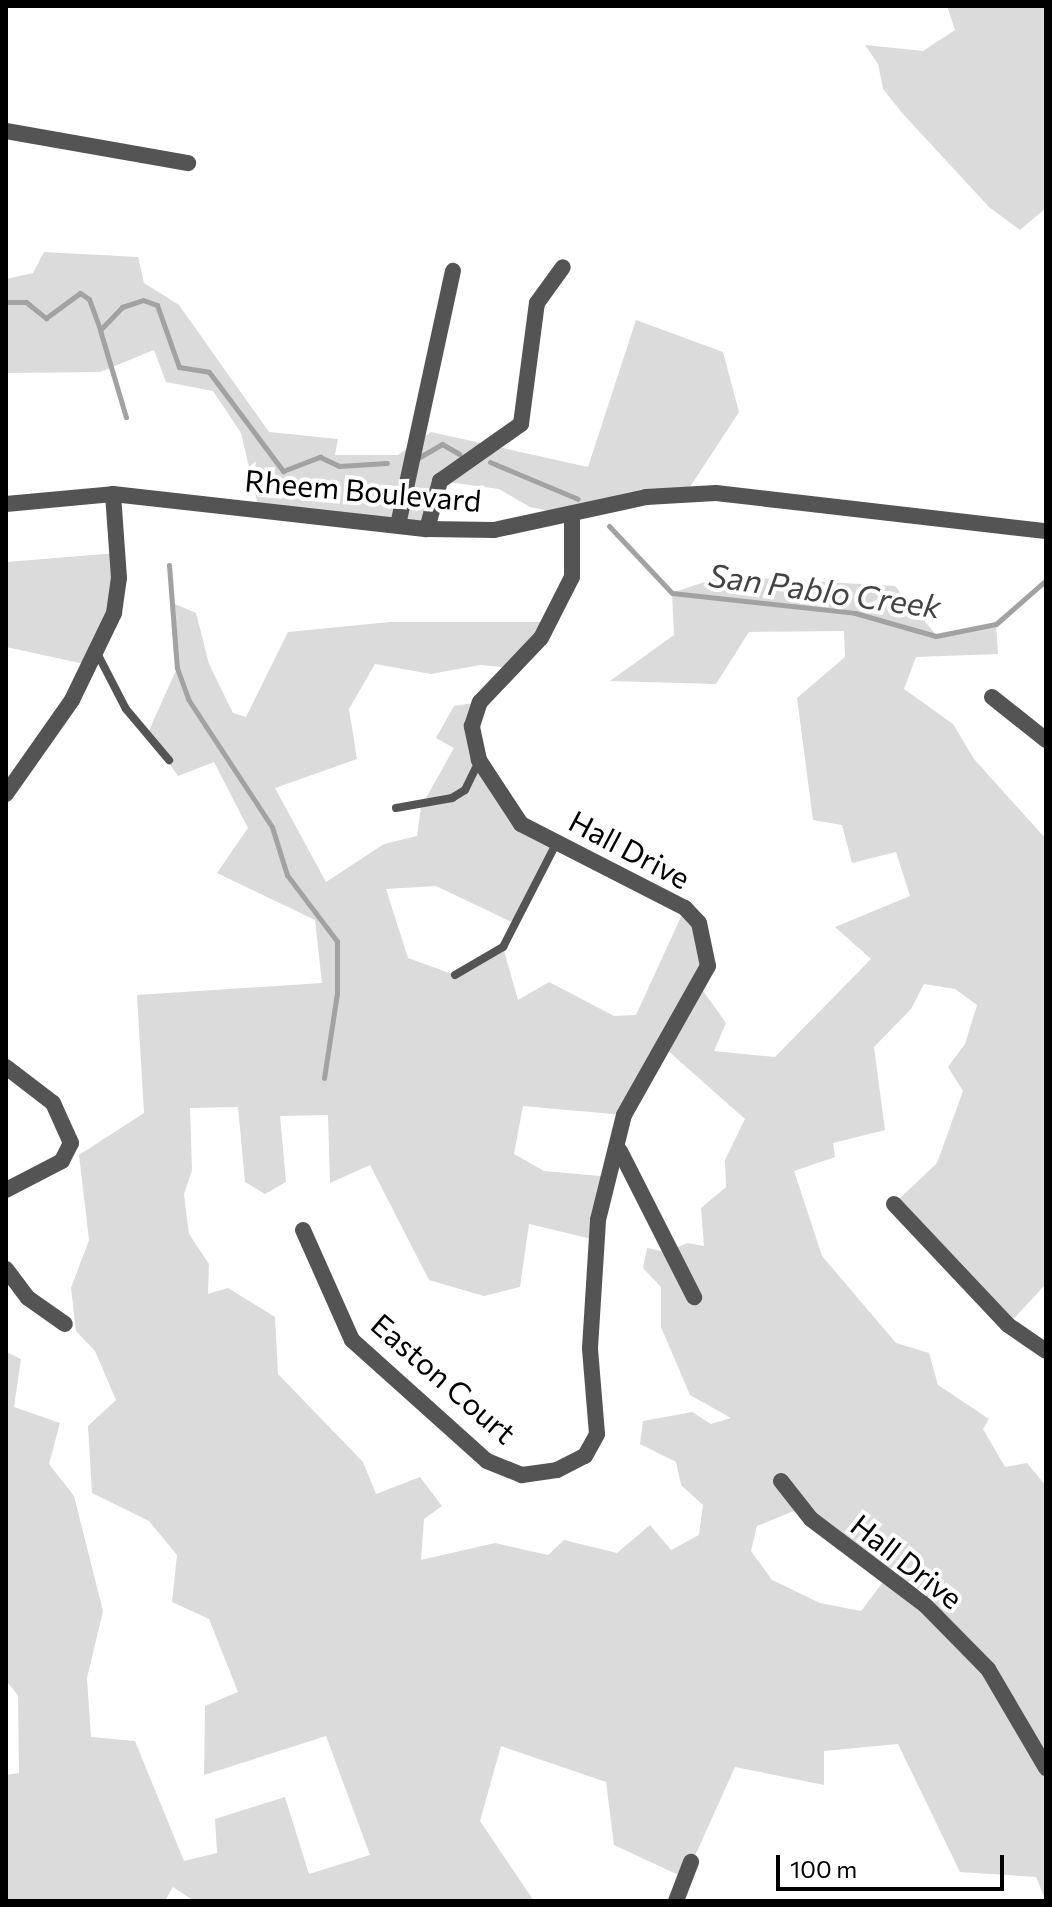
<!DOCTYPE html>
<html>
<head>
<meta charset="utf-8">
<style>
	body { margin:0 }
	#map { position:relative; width:1052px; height:1907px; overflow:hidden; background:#fff; font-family:Commissioner,sans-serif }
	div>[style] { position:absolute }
	.green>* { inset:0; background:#dbdbdb }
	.stream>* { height:5px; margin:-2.5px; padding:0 2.5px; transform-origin:2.5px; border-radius:2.5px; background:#a2a2a2 }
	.service>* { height:8px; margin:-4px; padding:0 4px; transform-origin:4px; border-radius:4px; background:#545454 }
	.minor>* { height:16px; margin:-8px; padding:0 8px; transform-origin:8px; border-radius:8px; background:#545454 }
	.tertiary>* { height:16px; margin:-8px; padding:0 8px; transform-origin:8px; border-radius:8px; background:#545454 }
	span { translate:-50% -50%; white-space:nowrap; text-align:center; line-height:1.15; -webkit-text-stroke:8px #fff; paint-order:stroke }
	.street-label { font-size:30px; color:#000 }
	.water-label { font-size:32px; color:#434343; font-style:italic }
	.frame { position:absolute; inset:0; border:8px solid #000; pointer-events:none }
	.scale { position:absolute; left:776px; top:1855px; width:228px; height:36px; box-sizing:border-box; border:4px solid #000; border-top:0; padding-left:10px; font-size:24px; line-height:28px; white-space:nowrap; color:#000; -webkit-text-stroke:6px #fff; paint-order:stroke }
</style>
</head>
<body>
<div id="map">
	<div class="green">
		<i style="clip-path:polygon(947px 6px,1046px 6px,1046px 208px,1020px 230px,989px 207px,903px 114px,883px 89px,878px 64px,865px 45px,923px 51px,955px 30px)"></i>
		<i style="clip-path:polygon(44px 252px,138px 257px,144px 283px,179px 305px,269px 432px,338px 439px,335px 455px,398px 455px,431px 432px,588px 467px,636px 320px,723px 352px,739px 412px,686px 493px,572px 516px,530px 507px,499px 489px,440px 481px,427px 529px,259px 510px,241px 433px,213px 391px,166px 382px,154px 350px,100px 372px,6px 373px,6px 279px,33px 273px)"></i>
		<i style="clip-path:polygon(117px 553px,119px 578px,89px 665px,6px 647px,6px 562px)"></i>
		<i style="clip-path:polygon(evenodd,722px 576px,895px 586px,937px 636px,996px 624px,998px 654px,916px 657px,904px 689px,953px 724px,974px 759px,1046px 839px,1046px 1284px,1008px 1325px,894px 1204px,937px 1163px,963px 1091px,948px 1067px,965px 1044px,977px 1005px,955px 989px,924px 984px,911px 1009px,874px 1047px,885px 1130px,833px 1143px,835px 1157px,794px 1171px,822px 1256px,896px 1343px,929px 1353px,938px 1385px,989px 1419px,983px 1429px,1005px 1467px,1027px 1463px,1046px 1486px,1046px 1901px,1036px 1877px,960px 1872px,898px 1744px,824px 1751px,824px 1785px,735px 1767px,685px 1878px,614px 1845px,606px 1782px,501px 1746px,480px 1821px,534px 1901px,194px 1901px,173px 1887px,165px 1901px,6px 1901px,6px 1775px,19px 1773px,18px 1695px,6px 1681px,6px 1352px,21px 1359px,14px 1407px,60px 1423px,49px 1464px,74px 1496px,103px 1611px,87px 1678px,91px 1737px,135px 1741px,184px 1861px,217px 1853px,215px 1819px,285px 1797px,309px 1874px,370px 1855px,326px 1736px,204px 1775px,205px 1706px,238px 1692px,209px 1619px,172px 1602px,177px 1555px,149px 1521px,92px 1493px,88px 1426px,116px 1400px,95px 1351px,76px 1331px,71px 1288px,89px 1240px,79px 1155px,144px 1113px,137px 995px,322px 983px,315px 920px,217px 873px,248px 828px,214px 762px,178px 776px,148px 733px,177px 668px,175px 604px,196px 613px,209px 664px,233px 713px,246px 717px,288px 632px,390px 622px,549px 622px,513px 668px,480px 665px,431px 674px,375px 664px,349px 709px,357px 759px,275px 788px,326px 882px,384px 844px,417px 836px,421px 807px,454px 748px,436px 738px,454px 706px,480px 702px,479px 760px,520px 824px,557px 841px,516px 924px,436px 886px,386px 889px,408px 958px,455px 975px,503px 947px,518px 1000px,549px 982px,614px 1016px,636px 1015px,685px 908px,699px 923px,701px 988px,726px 1023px,714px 1051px,775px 1057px,871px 959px,835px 927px,910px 896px,896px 852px,852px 863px,842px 825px,813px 820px,797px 698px,845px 657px,844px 631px,749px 632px,716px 684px,610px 681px,674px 635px,672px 593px,722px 576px,666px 1049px,745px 1119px,725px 1160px,726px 1187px,701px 1208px,704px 1246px,687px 1243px,667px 1252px,647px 1248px,643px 1268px,661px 1287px,661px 1327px,690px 1395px,731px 1418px,711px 1424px,692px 1412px,643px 1421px,640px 1444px,676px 1462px,681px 1485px,703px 1505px,699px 1535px,671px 1550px,650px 1525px,617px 1553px,564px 1540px,548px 1555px,495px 1543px,421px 1560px,424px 1519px,442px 1506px,420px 1477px,376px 1494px,363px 1462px,278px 1374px,275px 1317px,228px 1288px,208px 1294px,209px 1264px,189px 1234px,184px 1194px,192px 1170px,190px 1108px,238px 1107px,245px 1182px,265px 1194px,286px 1182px,280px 1116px,328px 1115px,330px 1183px,370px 1165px,429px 1280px,484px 1296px,520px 1287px,529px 1224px,596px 1240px,612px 1177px,544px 1171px,514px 1154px,523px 1106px,624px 1115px,666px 1049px,722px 576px,801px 1508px,886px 1578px,861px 1611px,820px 1603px,772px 1580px,751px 1551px,757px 1526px,801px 1508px)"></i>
	</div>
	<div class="stream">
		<i style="left:6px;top:302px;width:20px"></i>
		<i style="left:26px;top:302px;width:26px;rotate:39deg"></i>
		<i style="left:46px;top:318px;width:42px;rotate:-36.3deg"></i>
		<i style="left:80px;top:293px;width:11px;rotate:34deg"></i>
		<i style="left:89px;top:299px;width:33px;rotate:70deg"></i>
		<i style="left:100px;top:330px;width:32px;rotate:-46deg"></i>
		<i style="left:122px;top:307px;width:22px;rotate:-18deg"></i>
		<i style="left:143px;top:300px;width:15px;rotate:20deg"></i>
		<i style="left:157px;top:305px;width:66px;rotate:70.5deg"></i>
		<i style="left:179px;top:367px;width:30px;rotate:9deg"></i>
		<i style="left:209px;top:372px;width:124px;rotate:53.2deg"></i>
		<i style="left:283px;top:471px;width:40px;rotate:-21deg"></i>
		<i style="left:320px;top:457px;width:21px;rotate:25deg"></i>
		<i style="left:339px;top:466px;width:48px;rotate:-3.6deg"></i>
		<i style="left:100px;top:330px;width:91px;rotate:73.4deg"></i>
		<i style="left:418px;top:458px;width:28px;rotate:-30deg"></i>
		<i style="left:442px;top:444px;width:20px;rotate:30deg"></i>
		<i style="left:490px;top:462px;width:95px;rotate:22.8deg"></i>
		<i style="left:609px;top:526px;width:92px;rotate:46.8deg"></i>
		<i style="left:672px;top:593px;width:184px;rotate:6.2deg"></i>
		<i style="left:855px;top:613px;width:84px;rotate:15.9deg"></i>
		<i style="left:936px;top:636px;width:61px;rotate:-11.3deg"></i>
		<i style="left:996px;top:624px;width:67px;rotate:-41.3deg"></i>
		<i style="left:169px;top:565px;width:103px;rotate:85.6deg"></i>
		<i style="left:177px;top:668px;width:33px;rotate:70deg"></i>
		<i style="left:188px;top:699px;width:153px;rotate:56.7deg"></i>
		<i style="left:272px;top:827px;width:50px;rotate:72.6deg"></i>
		<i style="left:287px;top:875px;width:83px;rotate:52.9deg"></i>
		<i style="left:337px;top:941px;width:52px;rotate:90deg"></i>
		<i style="left:337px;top:993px;width:86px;rotate:98.7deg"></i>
	</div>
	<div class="service">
		<i style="left:96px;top:651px;width:65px;rotate:62.7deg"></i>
		<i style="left:126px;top:709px;width:67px;rotate:49.9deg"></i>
		<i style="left:396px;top:808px;width:57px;rotate:-10.1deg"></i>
		<i style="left:452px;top:798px;width:15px;rotate:-32deg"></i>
		<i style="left:465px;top:790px;width:32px;rotate:-64deg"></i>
		<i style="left:455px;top:975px;width:56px;rotate:-30.3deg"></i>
		<i style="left:503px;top:947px;width:118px;rotate:-62.8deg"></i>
	</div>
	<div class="minor">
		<i style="left:6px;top:131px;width:185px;rotate:10deg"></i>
		<i style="left:398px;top:525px;width:260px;rotate:-77.8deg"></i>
		<i style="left:427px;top:529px;width:50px;rotate:-74.8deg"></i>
		<i style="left:440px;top:481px;width:99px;rotate:-35.1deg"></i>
		<i style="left:521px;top:424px;width:122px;rotate:-82.5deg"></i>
		<i style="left:537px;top:303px;width:44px;rotate:-54.2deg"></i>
		<i style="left:992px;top:697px;width:69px;rotate:38.5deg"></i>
		<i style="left:6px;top:794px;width:115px;rotate:-54.9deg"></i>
		<i style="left:72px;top:700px;width:97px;rotate:-64.2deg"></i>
		<i style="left:114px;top:613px;width:35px;rotate:-82deg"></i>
		<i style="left:119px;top:578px;width:84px;rotate:-94.1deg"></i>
		<i style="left:6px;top:1067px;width:59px;rotate:37.5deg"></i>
		<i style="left:53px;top:1103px;width:44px;rotate:65.8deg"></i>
		<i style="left:71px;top:1143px;width:20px;rotate:117deg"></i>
		<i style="left:62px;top:1161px;width:63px;rotate:152.6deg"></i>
		<i style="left:620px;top:1151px;width:164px;rotate:63.1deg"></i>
		<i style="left:894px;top:1204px;width:166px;rotate:46.7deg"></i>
		<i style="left:1008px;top:1325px;width:46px;rotate:34.4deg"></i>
		<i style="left:303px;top:1230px;width:120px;rotate:66deg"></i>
		<i style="left:352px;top:1340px;width:181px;rotate:41.9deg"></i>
		<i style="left:487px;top:1461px;width:38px;rotate:22deg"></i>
		<i style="left:522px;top:1475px;width:35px;rotate:-8deg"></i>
		<i style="left:557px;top:1470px;width:31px;rotate:-27deg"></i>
		<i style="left:585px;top:1456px;width:25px;rotate:-61deg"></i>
		<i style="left:597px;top:1434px;width:86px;rotate:-94.7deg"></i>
		<i style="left:590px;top:1348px;width:128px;rotate:-86.4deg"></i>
		<i style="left:598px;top:1220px;width:108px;rotate:-76.1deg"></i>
		<i style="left:624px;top:1115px;width:171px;rotate:-60.6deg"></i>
		<i style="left:708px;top:966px;width:44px;rotate:-101.8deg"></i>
		<i style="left:699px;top:923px;width:21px;rotate:-133deg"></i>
		<i style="left:685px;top:908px;width:184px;rotate:-152.9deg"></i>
		<i style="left:521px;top:824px;width:77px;rotate:-123.3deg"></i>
		<i style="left:479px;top:760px;width:35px;rotate:-102deg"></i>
		<i style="left:472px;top:726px;width:25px;rotate:-72deg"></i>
		<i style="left:480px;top:702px;width:88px;rotate:-46.4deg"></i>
		<i style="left:541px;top:638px;width:68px;rotate:-63.1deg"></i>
		<i style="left:572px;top:577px;width:61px;rotate:-90deg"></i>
		<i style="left:6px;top:1269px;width:36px;rotate:53deg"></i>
		<i style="left:28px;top:1298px;width:45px;rotate:35.1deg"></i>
		<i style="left:781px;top:1481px;width:48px;rotate:51.7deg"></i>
		<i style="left:811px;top:1519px;width:143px;rotate:37deg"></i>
		<i style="left:925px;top:1605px;width:90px;rotate:45.5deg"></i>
		<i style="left:988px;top:1669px;width:115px;rotate:59.6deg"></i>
		<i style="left:676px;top:1901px;width:42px;rotate:-69deg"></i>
	</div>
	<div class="tertiary">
		<i style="left:6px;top:504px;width:107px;rotate:-5.3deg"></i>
		<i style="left:113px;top:494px;width:316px;rotate:6.4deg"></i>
		<i style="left:427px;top:529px;width:67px;rotate:0.9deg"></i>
		<i style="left:494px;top:530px;width:156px;rotate:-12.2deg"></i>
		<i style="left:646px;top:497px;width:70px;rotate:-3.3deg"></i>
		<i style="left:716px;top:493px;width:332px;rotate:6.6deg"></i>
	</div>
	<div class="street-label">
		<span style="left:363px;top:490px;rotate:5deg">Rheem Boulevard</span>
		<span style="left:630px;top:849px;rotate:28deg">Hall Drive</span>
		<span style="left:444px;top:1378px;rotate:41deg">Easton Court</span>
		<span style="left:907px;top:1561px;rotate:38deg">Hall Drive</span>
	</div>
	<div class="water-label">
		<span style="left:825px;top:590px;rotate:8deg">San Pablo Creek</span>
	</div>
	<div class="frame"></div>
	<div class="scale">100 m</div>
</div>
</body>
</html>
